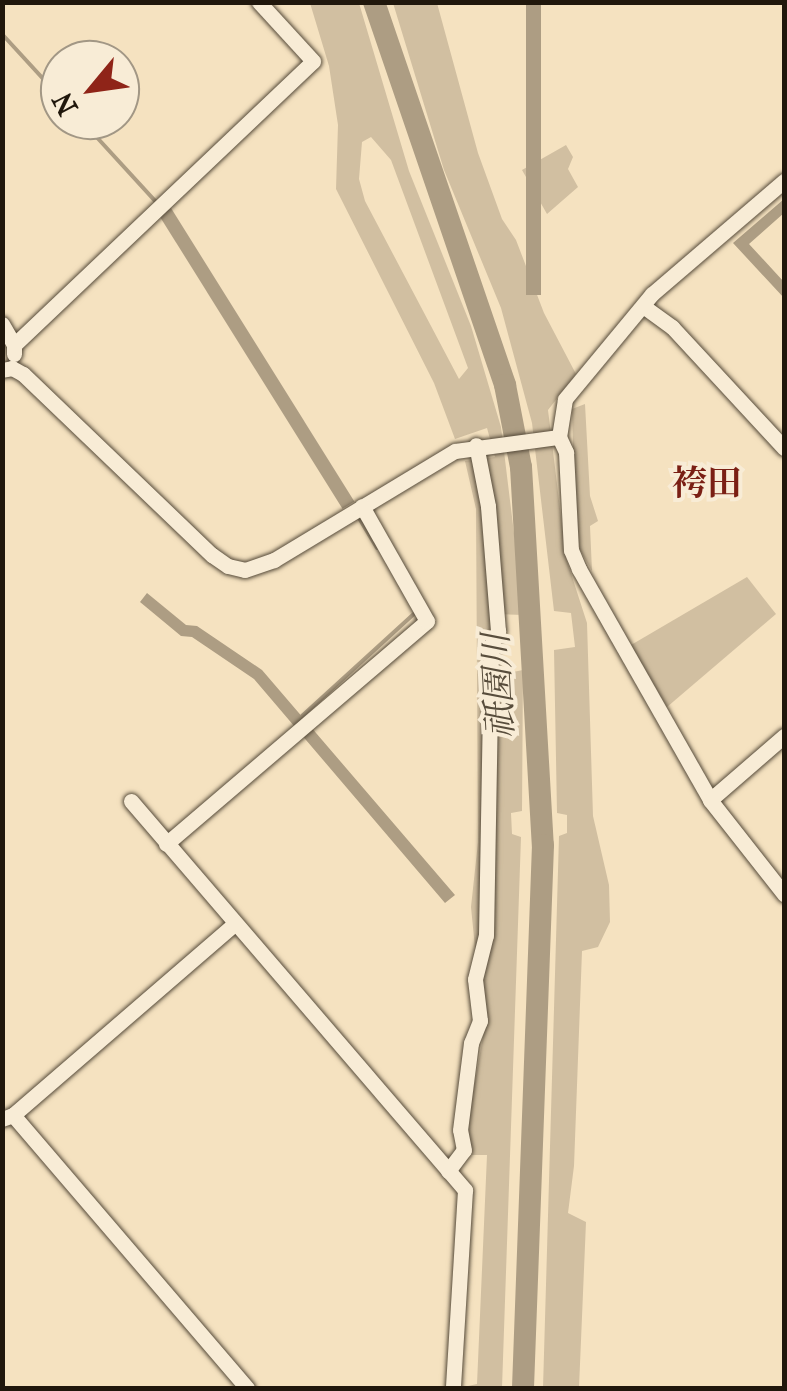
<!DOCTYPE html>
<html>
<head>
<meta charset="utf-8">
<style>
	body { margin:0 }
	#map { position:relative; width:787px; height:1391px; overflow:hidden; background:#f5e2c0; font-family:"IM FELL French Canon","Noto Serif JP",serif }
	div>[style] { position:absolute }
	.green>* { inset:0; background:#d1bfa1 }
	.water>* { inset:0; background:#ad9d83; transform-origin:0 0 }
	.stream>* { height:4px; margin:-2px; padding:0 2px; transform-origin:2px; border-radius:2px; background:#ad9d83 }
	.river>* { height:22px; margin:-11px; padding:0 11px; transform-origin:11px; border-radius:11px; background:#ad9d83 }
	.roads { filter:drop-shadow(0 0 2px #554a39) drop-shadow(0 0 2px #554a39) }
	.minor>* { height:15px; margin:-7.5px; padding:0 7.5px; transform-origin:7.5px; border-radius:7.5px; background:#f8ecd6 }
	span { translate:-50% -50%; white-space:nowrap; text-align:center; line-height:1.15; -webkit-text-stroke:8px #f8ecd6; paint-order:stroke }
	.neighbourhood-label { font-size:35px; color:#7a1f14; font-weight:700 }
	.water-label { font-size:35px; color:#584d3c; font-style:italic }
	.frame { position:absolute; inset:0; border:5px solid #20170c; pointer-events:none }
	.north { position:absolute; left:40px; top:40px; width:100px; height:100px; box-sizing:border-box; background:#f8ecd6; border:2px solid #a29785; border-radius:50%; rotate:241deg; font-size:28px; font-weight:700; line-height:40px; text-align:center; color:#20170c }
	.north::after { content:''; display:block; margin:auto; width:35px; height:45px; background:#8f2418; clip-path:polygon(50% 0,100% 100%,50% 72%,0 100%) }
</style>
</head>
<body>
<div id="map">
	<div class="green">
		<i style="clip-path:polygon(evenodd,310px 3px,359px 3px,409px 171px,471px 326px,501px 427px,524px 615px,495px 614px,487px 677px,523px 670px,522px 811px,511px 813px,512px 834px,521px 837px,502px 1388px,459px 1388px,477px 1384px,487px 1155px,472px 1155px,466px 1132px,484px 1031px,483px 979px,477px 968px,471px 907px,478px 842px,476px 509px,465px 461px,495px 457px,487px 428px,455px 439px,434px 383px,336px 189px,338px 125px,329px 66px,310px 3px,371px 137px,391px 160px,468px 368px,459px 379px,365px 201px,359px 179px,362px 142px,371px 137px)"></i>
		<i style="clip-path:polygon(393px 3px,437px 3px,478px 153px,502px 219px,516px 240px,544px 313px,576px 374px,548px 410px,566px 558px,587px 623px,593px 816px,609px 885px,610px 922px,598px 947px,582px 951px,574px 1166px,568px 1213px,586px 1222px,579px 1388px,543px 1388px,559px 836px,567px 833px,567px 815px,557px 813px,554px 650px,575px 647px,571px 613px,554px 611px,532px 423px,501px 308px,444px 170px)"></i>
		<i style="clip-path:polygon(566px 145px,573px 157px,568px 169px,578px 187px,547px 214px,522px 170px)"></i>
		<i style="clip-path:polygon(585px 404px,590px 496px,598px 521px,590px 526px,592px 571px,580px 550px,575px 520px,572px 409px)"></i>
		<i style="clip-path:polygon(747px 577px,776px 614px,667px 707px,631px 645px)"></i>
	</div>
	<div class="water">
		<i style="left:526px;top:3px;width:15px;height:292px"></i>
		<i style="clip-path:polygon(784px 199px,784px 213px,749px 244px,784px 282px,784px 298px,733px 243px)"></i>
		<i style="left:171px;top:208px;width:346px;height:14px;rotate:58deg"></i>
		<i style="clip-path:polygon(147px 593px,186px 625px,197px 626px,262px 670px,455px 895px,445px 903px,254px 679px,192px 637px,181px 636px,140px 602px)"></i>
	</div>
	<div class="stream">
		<i style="left:2px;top:34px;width:86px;rotate:47.4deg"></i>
		<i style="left:81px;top:120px;width:114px;rotate:47.5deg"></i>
		<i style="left:359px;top:518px;width:35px;rotate:59deg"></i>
		<i style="left:302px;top:716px;width:154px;rotate:-42.4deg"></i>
	</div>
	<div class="river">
		<i style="left:374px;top:2px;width:405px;rotate:71.1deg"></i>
		<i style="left:505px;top:385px;width:84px;rotate:79deg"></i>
		<i style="left:521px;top:467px;width:379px;rotate:86.7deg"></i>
		<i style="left:543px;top:845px;width:543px;rotate:92.11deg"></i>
	</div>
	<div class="roads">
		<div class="minor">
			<i style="left:643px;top:306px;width:36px;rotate:36deg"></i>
			<i style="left:672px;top:327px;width:165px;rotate:47.2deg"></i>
			<i style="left:2px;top:324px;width:24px;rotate:60deg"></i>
			<i style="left:14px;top:345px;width:9px;rotate:90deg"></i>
			<i style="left:14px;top:345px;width:412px;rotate:-43.5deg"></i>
			<i style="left:313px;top:61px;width:80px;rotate:-132.5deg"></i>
			<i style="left:2px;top:370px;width:10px;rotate:-11deg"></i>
			<i style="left:12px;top:368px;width:13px;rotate:29deg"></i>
			<i style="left:23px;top:374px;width:262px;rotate:43.8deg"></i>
			<i style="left:212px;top:555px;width:19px;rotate:35deg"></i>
			<i style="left:228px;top:566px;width:17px;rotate:13deg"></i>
			<i style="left:245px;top:570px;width:31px;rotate:-19deg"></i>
			<i style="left:274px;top:560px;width:211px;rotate:-31.1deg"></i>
			<i style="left:455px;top:451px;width:105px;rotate:-7.7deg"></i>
			<i style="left:559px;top:437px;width:17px;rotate:65deg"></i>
			<i style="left:566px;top:452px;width:98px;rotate:87.1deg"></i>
			<i style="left:571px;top:550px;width:21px;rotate:67deg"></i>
			<i style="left:579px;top:569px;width:266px;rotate:60.4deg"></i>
			<i style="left:710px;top:800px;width:120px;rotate:51.8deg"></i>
			<i style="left:559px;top:437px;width:38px;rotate:-81deg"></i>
			<i style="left:565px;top:399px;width:136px;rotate:-50.4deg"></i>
			<i style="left:652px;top:294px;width:174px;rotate:-40.6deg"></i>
			<i style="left:710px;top:800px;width:98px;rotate:-40.9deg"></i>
			<i style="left:131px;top:801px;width:513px;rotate:49.35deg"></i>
			<i style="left:465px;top:1190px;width:198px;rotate:93.5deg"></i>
			<i style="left:166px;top:844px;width:343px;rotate:-40.5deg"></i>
			<i style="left:427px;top:621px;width:132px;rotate:-119.5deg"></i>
			<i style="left:13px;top:1115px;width:360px;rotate:49.4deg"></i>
			<i style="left:2px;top:1119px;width:12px;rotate:-20deg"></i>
			<i style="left:13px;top:1115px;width:291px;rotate:-40.8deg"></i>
			<i style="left:448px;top:1171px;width:26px;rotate:-53deg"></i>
			<i style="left:464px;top:1150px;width:20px;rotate:-101deg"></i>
			<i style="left:460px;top:1130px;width:88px;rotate:-82.8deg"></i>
			<i style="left:471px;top:1043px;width:24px;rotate:-68deg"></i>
			<i style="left:480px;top:1021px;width:42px;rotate:-96.8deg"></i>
			<i style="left:475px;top:979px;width:45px;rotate:-76deg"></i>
			<i style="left:486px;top:935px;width:290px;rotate:-89deg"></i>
			<i style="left:491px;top:645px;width:16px;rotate:-63deg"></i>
			<i style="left:498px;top:631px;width:125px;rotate:-94.6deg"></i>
			<i style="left:488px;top:506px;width:62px;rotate:-101.1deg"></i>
		</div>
	</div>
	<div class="neighbourhood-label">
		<span style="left:707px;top:484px">袴田</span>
	</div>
	<div class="water-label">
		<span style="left:499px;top:686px;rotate:-93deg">祇園川</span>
	</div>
	<div class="frame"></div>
	<div class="north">N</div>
</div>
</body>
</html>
